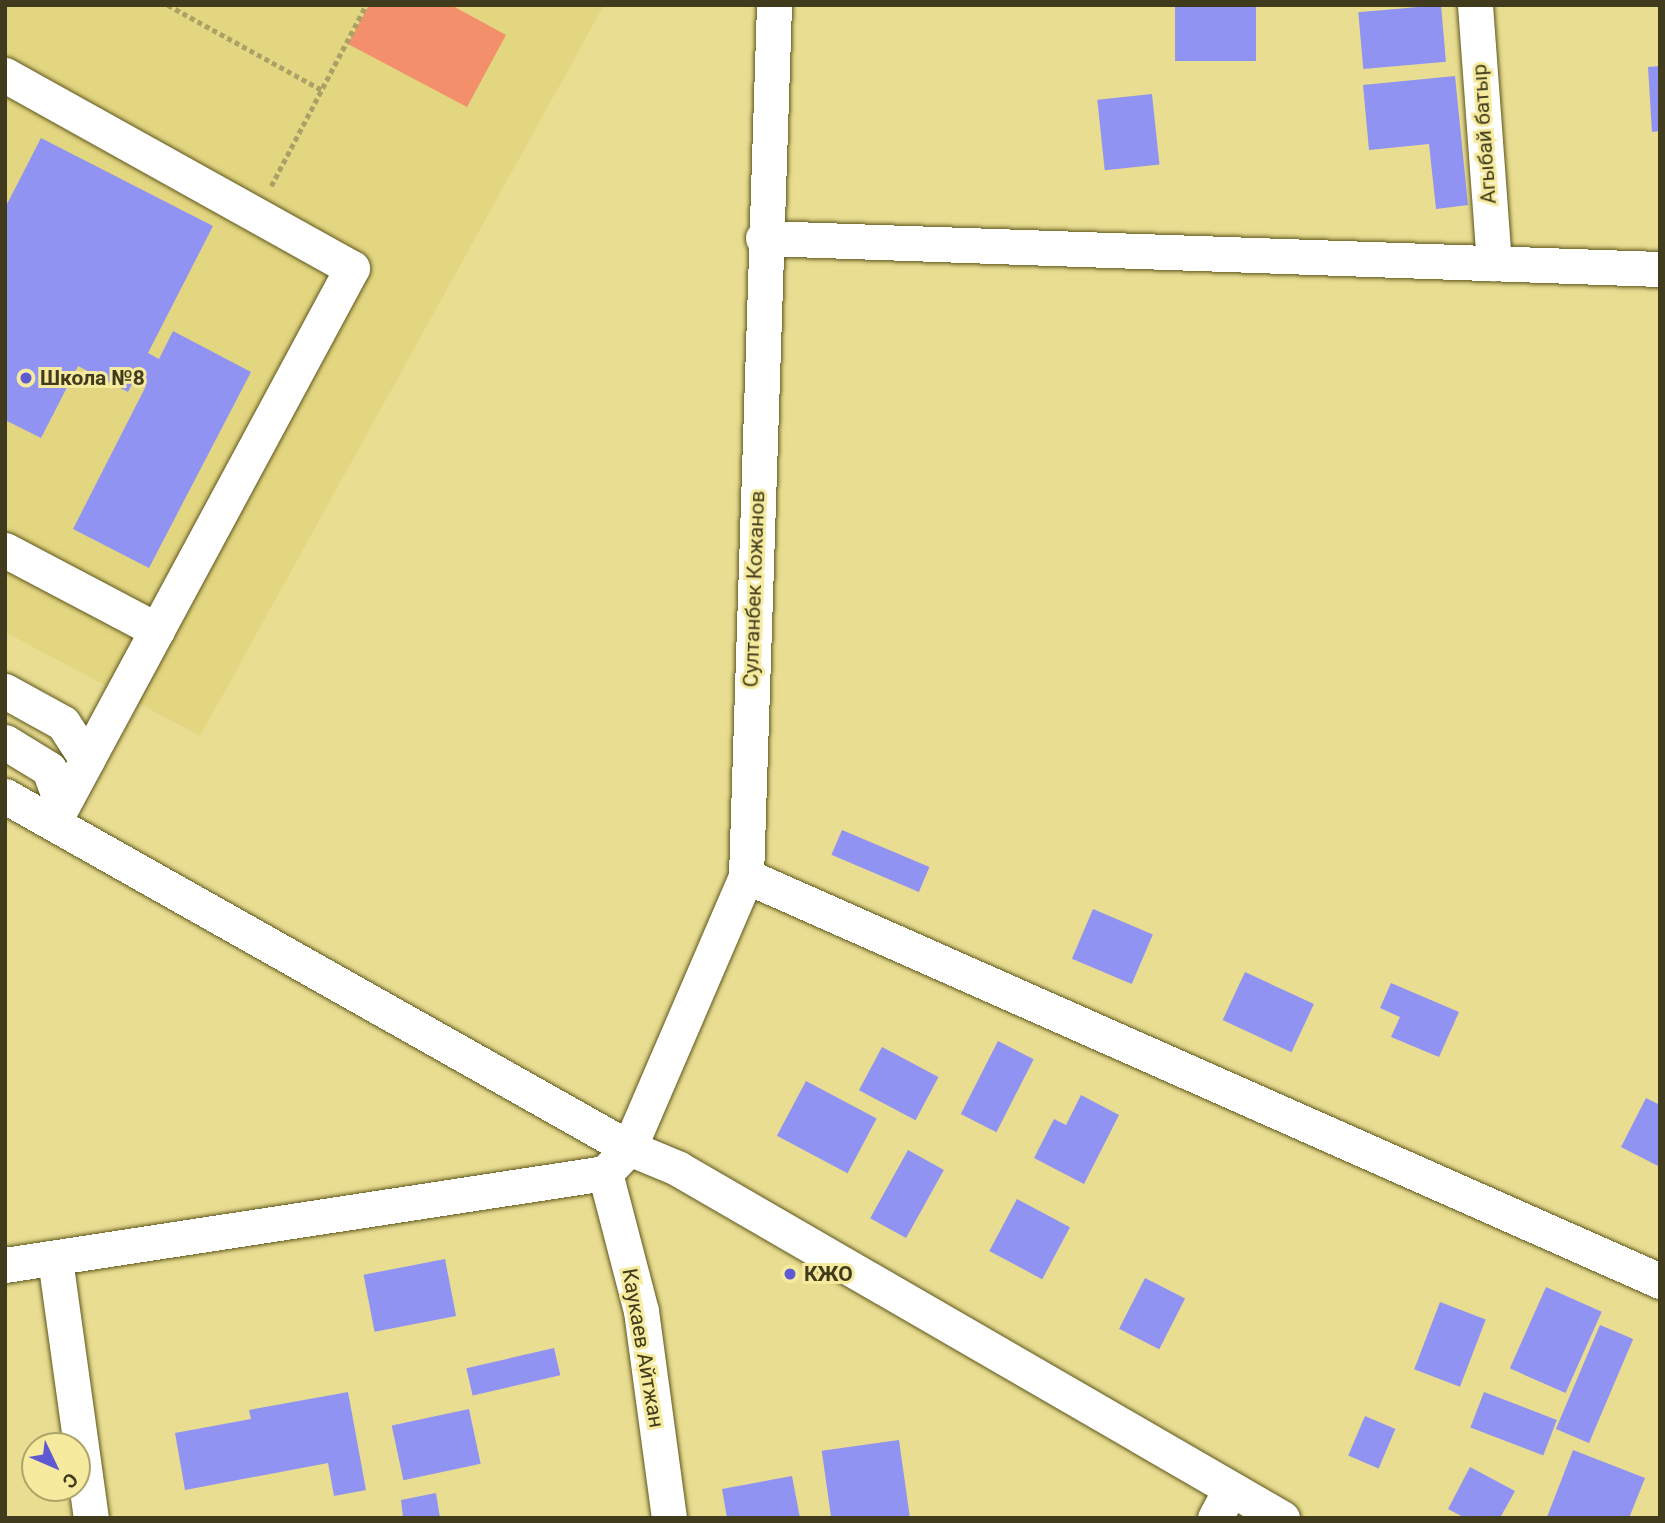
<!DOCTYPE html>
<html>
<head>
<meta charset="utf-8">
<style>
	body { margin:0 }
	#map { position:relative; width:1665px; height:1523px; overflow:hidden; background:#e8dd91; font-family:Roboto,sans-serif }
	div>[style] { position:absolute }
	.built>* { inset:0; background:#e3d681 }
	.green>* { inset:0; background:#f38f6a }
	.building>* { inset:0; background:#9093f2; transform-origin:0 0 }
	.path>* { height:4.5px; margin-top:-2.25px; transform-origin:0; background:repeating-linear-gradient(90deg,#a9a165 0 5px,transparent 0 8.5px) }
	.roads { filter:drop-shadow(0 0 2px #5e561c) drop-shadow(0 0 2px #5e561c) }
	.minor>* { height:35px; margin:-17.5px; padding:0 17.5px; transform-origin:17.5px; border-radius:17.5px; background:#fff }
	.dots>* { width:19px; height:19px; translate:-50% -50%; box-sizing:border-box; border:4px solid #f5ea9d; border-radius:50% }
	span { translate:-50% -50%; white-space:nowrap; text-align:center; line-height:1.15; -webkit-text-stroke:6px #f5ea9d; paint-order:stroke }
	.street-label { font-size:21px; color:#403b1c }
	.poi-label { font-size:21px; color:#403b1c; font-weight:700 }
	.left { translate:0 -50%; text-align:left }
	.frame { position:absolute; inset:0; border:7px solid #403b1c; pointer-events:none }
	.north { position:absolute; left:21px; top:1432px; width:70px; height:70px; box-sizing:border-box; background:#f5ea9d; border:2px solid #ada469; border-radius:50%; rotate:134deg; font-size:19px; font-weight:700; line-height:28px; text-align:center; color:#403b1c }
	.north::after { content:''; display:block; margin:auto; width:24px; height:32px; background:#605ad2; clip-path:polygon(50% 0,100% 100%,50% 72%,0 100%) }
</style>
</head>
<body>
<div id="map">
	<div class="built">
		<i style="clip-path:polygon(5px 5px,604px 5px,200px 736px,5px 632px)"></i>
	</div>
	<div class="green">
		<i style="clip-path:polygon(369px 5px,451px 5px,506px 35px,467px 107px,348px 44px)"></i>
	</div>
	<div class="building">
		<i style="left:1175px;top:5px;width:81px;height:56px"></i>
		<i style="left:1441px;top:5px;width:57px;height:83px;rotate:85deg"></i>
		<i style="clip-path:polygon(1660px 66px,1660px 131px,1652px 132px,1648px 67px)"></i>
		<i style="clip-path:polygon(1455px 76px,1468px 205px,1436px 209px,1429px 144px,1369px 150px,1363px 85px)"></i>
		<i style="left:1152px;top:94px;width:71px;height:55px;rotate:84deg"></i>
		<i style="clip-path:polygon(41px 138px,213px 226px,148px 353px,159px 359px,173px 331px,251px 372px,149px 568px,73px 529px,146px 386px,134px 380px,128px 392px,78px 366px,41px 438px,5px 420px,5px 208px)"></i>
		<i style="left:842px;top:830px;width:95px;height:27px;rotate:23deg"></i>
		<i style="left:1093px;top:909px;width:65px;height:54px;rotate:23deg"></i>
		<i style="left:1245px;top:972px;width:76px;height:53px;rotate:25deg"></i>
		<i style="clip-path:polygon(1391px 983px,1459px 1012px,1439px 1057px,1391px 1037px,1400px 1017px,1380px 1008px)"></i>
		<i style="left:998px;top:1041px;width:40px;height:82px;rotate:27deg"></i>
		<i style="left:882px;top:1047px;width:64px;height:49px;rotate:28deg"></i>
		<i style="left:806px;top:1081px;width:80px;height:62px;rotate:28deg"></i>
		<i style="clip-path:polygon(1081px 1095px,1119px 1115px,1084px 1184px,1034px 1158px,1054px 1119px,1066px 1125px)"></i>
		<i style="clip-path:polygon(1646px 1098px,1660px 1105px,1660px 1167px,1621px 1147px)"></i>
		<i style="left:908px;top:1150px;width:41px;height:78px;rotate:29deg"></i>
		<i style="left:1017px;top:1199px;width:60px;height:59px;rotate:28deg"></i>
		<i style="left:445px;top:1259px;width:58px;height:83px;rotate:79deg"></i>
		<i style="left:1145px;top:1278px;width:45px;height:57px;rotate:27deg"></i>
		<i style="left:1546px;top:1287px;width:61px;height:89px;rotate:24deg"></i>
		<i style="left:1440px;top:1302px;width:49px;height:72px;rotate:21deg"></i>
		<i style="left:1600px;top:1325px;width:36px;height:113px;rotate:23deg"></i>
		<i style="left:554px;top:1348px;width:28px;height:90px;rotate:77deg"></i>
		<i style="clip-path:polygon(348px 1392px,366px 1490px,334px 1496px,328px 1463px,185px 1490px,175px 1433px,251px 1419px,249px 1410px)"></i>
		<i style="left:1484px;top:1392px;width:78px;height:38px;rotate:21deg"></i>
		<i style="left:469px;top:1409px;width:56px;height:79px;rotate:78deg"></i>
		<i style="left:1365px;top:1416px;width:33px;height:43px;rotate:23deg"></i>
		<i style="left:899px;top:1440px;width:77px;height:78px;rotate:82deg"></i>
		<i style="clip-path:polygon(1573px 1450px,1645px 1478px,1629px 1518px,1547px 1517px)"></i>
		<i style="clip-path:polygon(1470px 1467px,1515px 1491px,1500px 1518px,1465px 1518px,1448px 1509px)"></i>
		<i style="clip-path:polygon(792px 1476px,800px 1518px,727px 1518px,722px 1489px)"></i>
		<i style="clip-path:polygon(436px 1493px,440px 1518px,403px 1518px,401px 1500px)"></i>
	</div>
	<div class="path">
		<i style="left:168px;top:5px;width:176px;rotate:28.9deg"></i>
		<i style="left:271px;top:186px;width:204px;rotate:-62.3deg"></i>
	</div>
	<div class="roads">
		<div class="minor">
			<i style="left:1475px;top:5px;width:259px;rotate:85.8deg"></i>
			<i style="left:5px;top:75px;width:397px;rotate:29.1deg"></i>
			<i style="left:352px;top:268px;width:628px;rotate:118.32deg"></i>
			<i style="left:763px;top:238px;width:898px;rotate:1.98deg"></i>
			<i style="left:5px;top:550px;width:172px;rotate:27.8deg"></i>
			<i style="left:5px;top:691px;width:66px;rotate:28.9deg"></i>
			<i style="left:63px;top:723px;width:44px;rotate:57deg"></i>
			<i style="left:5px;top:742px;width:52px;rotate:31.5deg"></i>
			<i style="left:49px;top:769px;width:38px;rotate:70deg"></i>
			<i style="left:5px;top:796px;width:716px;rotate:29.43deg"></i>
			<i style="left:629px;top:1148px;width:52px;rotate:22.6deg"></i>
			<i style="left:677px;top:1168px;width:699px;rotate:30.05deg"></i>
			<i style="left:746px;top:876px;width:1000px;rotate:23.9deg"></i>
			<i style="left:55px;top:1259px;width:261px;rotate:82.1deg"></i>
			<i style="left:5px;top:1265px;width:607px;rotate:-8.72deg"></i>
			<i style="left:669px;top:1518px;width:209px;rotate:-97.7deg"></i>
			<i style="left:641px;top:1311px;width:143px;rotate:-104.6deg"></i>
			<i style="left:605px;top:1173px;width:35px;rotate:-46deg"></i>
			<i style="left:629px;top:1148px;width:296px;rotate:-66.7deg"></i>
			<i style="left:746px;top:876px;width:871px;rotate:-88.16deg"></i>
			<i style="left:1215px;top:1518px;width:32px;rotate:-62deg"></i>
		</div>
	</div>
	<div class="dots">
		<i style="left:26px;top:378px;background:#605ad2"></i>
		<i style="left:790px;top:1274px;background:#605ad2"></i>
	</div>
	<div class="street-label">
		<span style="left:1484px;top:134px;rotate:-94deg">Агыбай батыр</span>
		<span style="left:754px;top:589px;rotate:-88deg">Султанбек Кожанов</span>
		<span style="left:643px;top:1348px;rotate:80deg">Каукаев Айтжан</span>
	</div>
	<div class="poi-label">
		<span class="left" style="left:40px;top:378px">Школа №8</span>
		<span class="left" style="left:804px;top:1274px">КЖО</span>
	</div>
	<div class="frame"></div>
	<div class="north">С</div>
</div>
</body>
</html>
